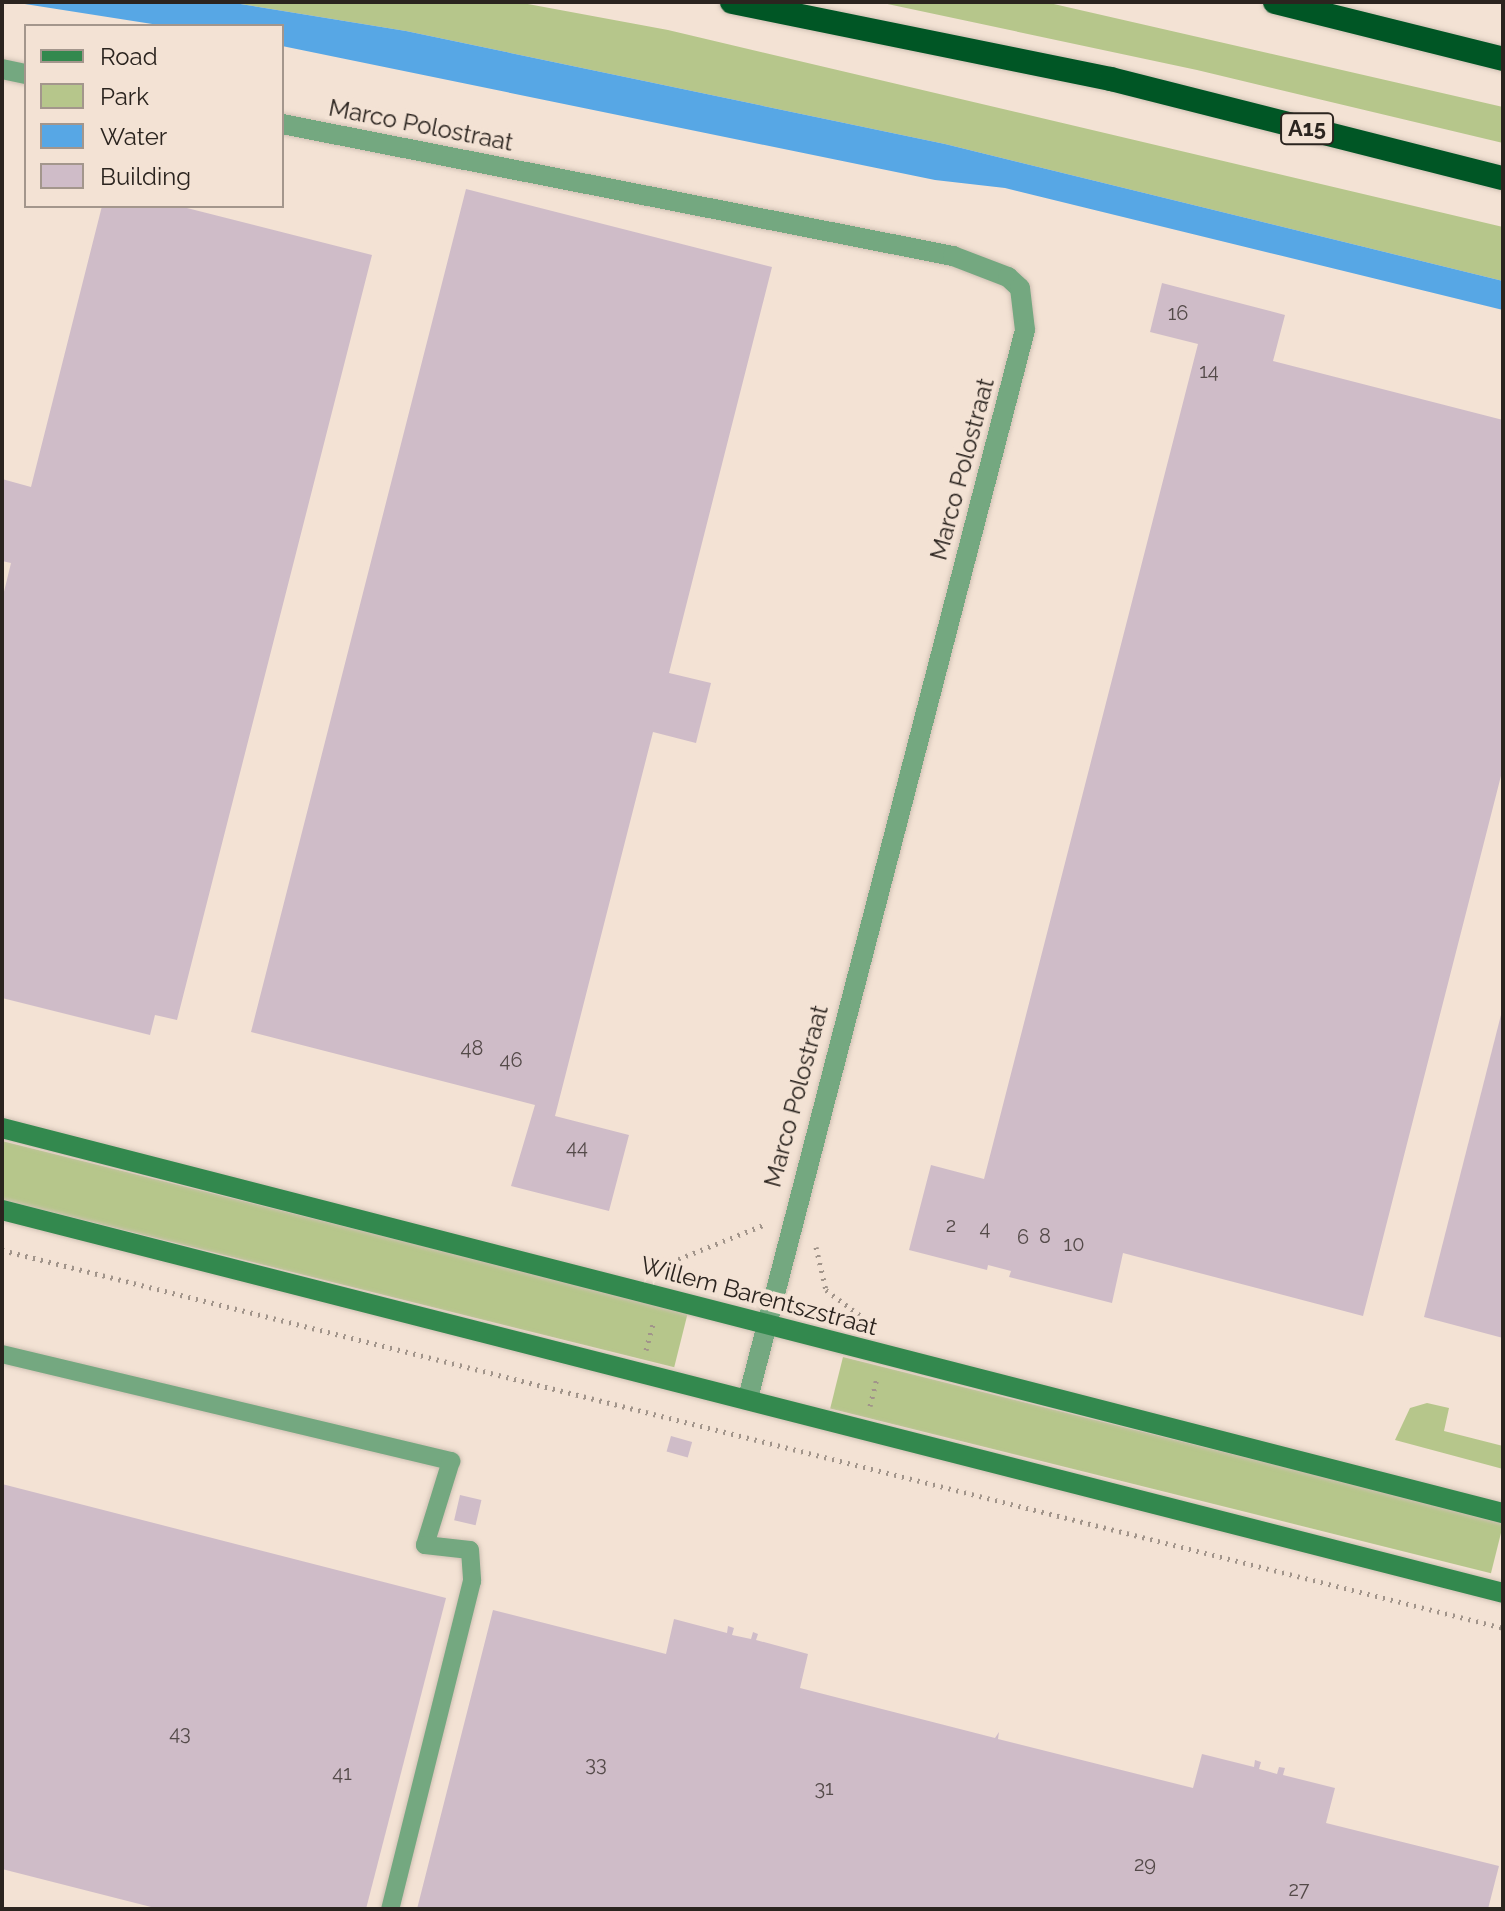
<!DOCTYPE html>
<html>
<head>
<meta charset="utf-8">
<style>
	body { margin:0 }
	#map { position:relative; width:1505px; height:1911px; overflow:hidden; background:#f3e2d4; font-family:Raleway,sans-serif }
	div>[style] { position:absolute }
	.green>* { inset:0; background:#b6c68b; transform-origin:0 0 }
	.water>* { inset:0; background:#57a7e5 }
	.building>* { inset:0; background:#cfbcc8; transform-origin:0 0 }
	.path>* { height:5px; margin-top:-2.5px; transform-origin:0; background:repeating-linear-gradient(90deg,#a1948a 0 2px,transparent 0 8px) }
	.roads { filter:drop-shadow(0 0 2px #cfc0b3) drop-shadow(0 0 2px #cfc0b3) }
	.lane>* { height:18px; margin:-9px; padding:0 9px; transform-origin:9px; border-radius:9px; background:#74a880 }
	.street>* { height:20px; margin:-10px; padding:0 10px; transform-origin:10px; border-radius:10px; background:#74a880 }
	.secondary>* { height:20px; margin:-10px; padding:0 10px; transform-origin:10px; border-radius:10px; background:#33894e }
	.highway>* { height:24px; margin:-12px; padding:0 12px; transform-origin:12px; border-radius:12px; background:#005625 }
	span { translate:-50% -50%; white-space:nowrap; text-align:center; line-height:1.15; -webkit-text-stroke:8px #f3e2d4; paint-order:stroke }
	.number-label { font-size:20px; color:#544a49 }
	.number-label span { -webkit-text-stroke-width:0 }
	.shield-label span { padding:2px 6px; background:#f3e2d4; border:2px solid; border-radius:6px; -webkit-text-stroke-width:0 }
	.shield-label { font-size:22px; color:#2b241f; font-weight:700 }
	.street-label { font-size:24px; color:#2b241f }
	.frame { position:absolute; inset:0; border:4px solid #2b241f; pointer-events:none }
	.legend { position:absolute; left:24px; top:24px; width:260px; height:184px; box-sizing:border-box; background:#f3e2d4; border:2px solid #a3968c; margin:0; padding:10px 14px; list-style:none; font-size:24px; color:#2b241f }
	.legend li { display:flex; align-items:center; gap:16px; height:40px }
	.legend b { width:40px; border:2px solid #a3968c }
</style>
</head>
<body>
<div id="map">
	<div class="green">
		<i style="clip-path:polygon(228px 2px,517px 2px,668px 30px,1503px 227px,1503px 281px,945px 144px,406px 31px)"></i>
		<i style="clip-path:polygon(878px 2px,1045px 2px,1503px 107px,1503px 143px,1197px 70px)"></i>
		<i style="left:2px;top:1141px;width:707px;height:57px;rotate:14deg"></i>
		<i style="left:843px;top:1357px;width:681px;height:53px;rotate:14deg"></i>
		<i style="clip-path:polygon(1427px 1403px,1449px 1408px,1444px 1431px,1503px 1446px,1503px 1469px,1395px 1440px,1410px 1408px)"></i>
	</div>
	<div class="water">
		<i style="clip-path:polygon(12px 2px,228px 2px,406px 31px,945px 144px,1503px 281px,1503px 310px,1005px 188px,935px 180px,282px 46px,282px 26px,165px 26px)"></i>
	</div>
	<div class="building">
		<i style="clip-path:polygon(466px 189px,772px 267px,669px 673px,711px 683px,696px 743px,653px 732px,555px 1116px,629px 1135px,609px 1211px,511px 1186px,535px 1105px,251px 1032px)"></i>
		<i style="clip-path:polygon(102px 206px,179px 206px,372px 255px,177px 1020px,155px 1015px,150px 1035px,2px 998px,2px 600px,11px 563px,2px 561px,2px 479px,31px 487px)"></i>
		<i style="clip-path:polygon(1162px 283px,1285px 315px,1273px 361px,1503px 420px,1503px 768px,1363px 1316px,1123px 1253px,1112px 1303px,1009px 1277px,1011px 1271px,988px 1265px,987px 1270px,909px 1250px,931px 1165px,984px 1179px,1198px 344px,1150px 332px)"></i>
		<i style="clip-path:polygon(1502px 1011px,1503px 1011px,1503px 1338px,1424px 1317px)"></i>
		<i style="left:671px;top:1436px;width:22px;height:16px;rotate:16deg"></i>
		<i style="clip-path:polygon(2px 1484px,446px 1598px,366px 1909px,159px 1909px,2px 1869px)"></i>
		<i style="left:460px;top:1495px;width:22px;height:26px;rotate:13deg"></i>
		<i style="clip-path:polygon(493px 1610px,666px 1654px,674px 1619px,727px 1633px,728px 1626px,734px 1628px,732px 1635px,751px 1639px,753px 1632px,758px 1634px,756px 1640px,808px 1654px,800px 1688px,995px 1738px,999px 1732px,998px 1739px,1193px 1788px,1202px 1754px,1254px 1767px,1255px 1760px,1261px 1762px,1259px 1769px,1277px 1774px,1279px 1767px,1285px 1768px,1283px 1775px,1335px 1788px,1326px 1823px,1499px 1866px,1488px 1909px,417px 1909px)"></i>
	</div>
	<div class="path">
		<i style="left:816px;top:1247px;width:44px;rotate:76.9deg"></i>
		<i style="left:826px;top:1290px;width:49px;rotate:36.6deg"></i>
		<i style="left:2px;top:1250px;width:1548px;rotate:14.13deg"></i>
		<i style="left:667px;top:1273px;width:12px;rotate:-70deg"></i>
		<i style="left:671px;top:1262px;width:102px;rotate:-21.8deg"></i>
		<i style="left:646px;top:1350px;width:30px;rotate:-75deg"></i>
		<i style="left:870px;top:1406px;width:30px;rotate:-76deg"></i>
	</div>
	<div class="roads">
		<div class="lane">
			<i style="left:2px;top:1354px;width:462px;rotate:13.4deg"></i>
			<i style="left:451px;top:1461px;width:88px;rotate:107.2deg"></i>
			<i style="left:425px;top:1545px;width:45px;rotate:6.3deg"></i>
			<i style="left:470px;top:1550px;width:31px;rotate:86deg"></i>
			<i style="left:472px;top:1581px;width:338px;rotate:104deg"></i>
		</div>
		<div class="street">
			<i style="left:2px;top:69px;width:25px;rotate:12deg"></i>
			<i style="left:282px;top:124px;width:684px;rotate:11.13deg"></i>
			<i style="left:953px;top:256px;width:59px;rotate:20.9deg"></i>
			<i style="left:1008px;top:277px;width:16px;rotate:43deg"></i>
			<i style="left:1020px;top:288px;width:42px;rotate:83.2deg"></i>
			<i style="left:1025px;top:330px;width:1103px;rotate:104.54deg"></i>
		</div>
		<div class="secondary">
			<i style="left:2px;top:1128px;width:1550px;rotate:14.39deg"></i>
			<i style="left:2px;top:1210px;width:1549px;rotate:14.31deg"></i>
		</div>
		<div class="highway">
			<i style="left:732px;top:2px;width:387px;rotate:11.5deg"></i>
			<i style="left:1111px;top:79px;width:404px;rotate:14.2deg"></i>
			<i style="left:1275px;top:2px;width:235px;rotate:14deg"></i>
		</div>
	</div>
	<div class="number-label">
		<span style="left:1178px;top:313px">16</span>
		<span style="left:1209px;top:371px">14</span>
		<span style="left:472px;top:1048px">48</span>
		<span style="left:511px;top:1060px">46</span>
		<span style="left:577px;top:1147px">44</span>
		<span style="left:951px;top:1225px">2</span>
		<span style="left:985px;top:1228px">4</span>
		<span style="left:1045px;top:1236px">8</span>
		<span style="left:1023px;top:1237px">6</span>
		<span style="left:1074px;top:1244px">10</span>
		<span style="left:180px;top:1733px">43</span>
		<span style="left:596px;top:1764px">33</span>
		<span style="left:342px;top:1773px">41</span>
		<span style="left:824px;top:1788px">31</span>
		<span style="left:1145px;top:1864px">29</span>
		<span style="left:1299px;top:1889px">27</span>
	</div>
	<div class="shield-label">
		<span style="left:1307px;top:129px">A15</span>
	</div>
	<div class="street-label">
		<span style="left:421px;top:125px;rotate:11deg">Marco Polostraat</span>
		<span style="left:962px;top:469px;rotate:-75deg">Marco Polostraat</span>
		<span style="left:796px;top:1096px;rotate:-75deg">Marco Polostraat</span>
		<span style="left:759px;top:1296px;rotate:15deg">Willem Barentszstraat</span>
	</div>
	<div class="frame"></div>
	<ul class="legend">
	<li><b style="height:10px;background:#33894e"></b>Road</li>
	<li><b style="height:22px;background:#b6c68b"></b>Park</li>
	<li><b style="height:22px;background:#57a7e5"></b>Water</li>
	<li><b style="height:22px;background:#cfbcc8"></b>Building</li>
	</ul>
</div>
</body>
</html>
